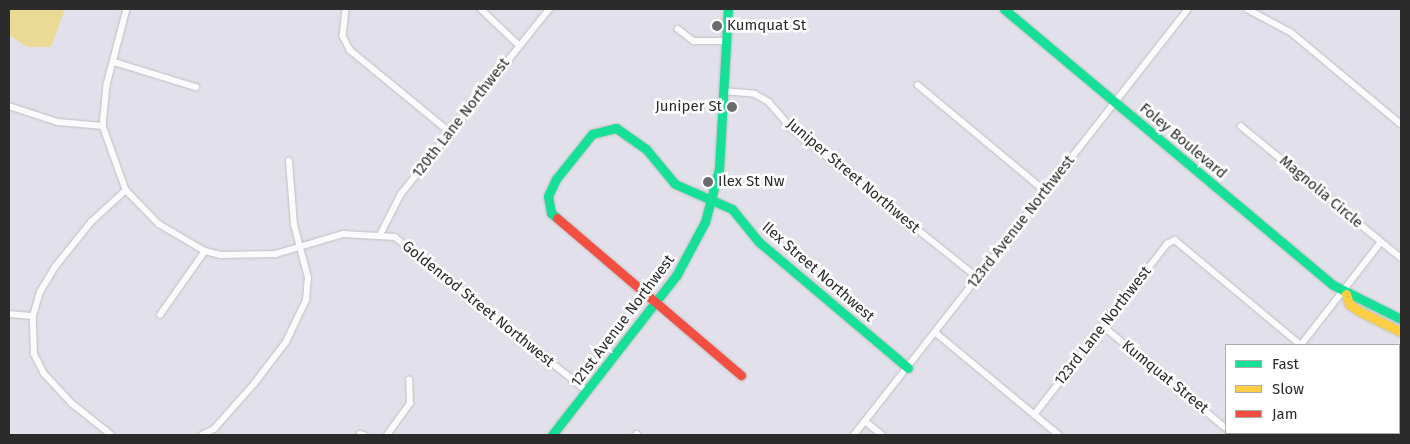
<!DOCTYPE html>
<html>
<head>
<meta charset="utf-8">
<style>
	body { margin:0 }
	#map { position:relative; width:1410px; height:444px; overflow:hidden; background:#e2e0ea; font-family:"Fira Sans",sans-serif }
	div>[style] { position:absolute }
	.water>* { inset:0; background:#eada95 }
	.roads { filter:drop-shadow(0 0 1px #c0c0c1) drop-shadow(0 0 1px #c0c0c1) }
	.street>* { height:5.5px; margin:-2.75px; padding:0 2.75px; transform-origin:2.75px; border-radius:2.75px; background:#fbfafc }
	.fast>* { height:9px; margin:-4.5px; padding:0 4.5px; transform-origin:4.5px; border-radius:4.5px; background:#16e098 }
	.slow>* { height:9px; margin:-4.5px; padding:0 4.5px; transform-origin:4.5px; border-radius:4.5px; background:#ffcf43 }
	.jam>* { height:9px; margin:-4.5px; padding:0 4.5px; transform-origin:4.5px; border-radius:4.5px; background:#f24e42 }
	.dots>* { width:14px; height:14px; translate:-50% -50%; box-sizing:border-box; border:2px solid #fff; border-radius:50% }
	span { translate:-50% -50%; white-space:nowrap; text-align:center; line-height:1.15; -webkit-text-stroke:5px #fff; paint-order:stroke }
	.poi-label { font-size:15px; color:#2b2b2b }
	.left { translate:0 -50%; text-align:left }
	.right { translate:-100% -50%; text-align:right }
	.street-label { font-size:15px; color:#2b2b2b }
	.frame { position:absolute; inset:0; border:10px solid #2b2b2b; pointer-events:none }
	.legend { position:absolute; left:1225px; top:344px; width:175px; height:90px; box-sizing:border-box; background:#fff; border:1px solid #aaa; margin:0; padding:6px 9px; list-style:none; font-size:15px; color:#2b2b2b }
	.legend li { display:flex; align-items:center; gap:10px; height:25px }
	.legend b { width:25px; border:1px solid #aaa }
</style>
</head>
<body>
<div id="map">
	<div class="water">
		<i style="clip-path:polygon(9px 9px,65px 9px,51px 47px,27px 47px,9px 35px)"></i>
	</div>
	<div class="roads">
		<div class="street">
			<i style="left:127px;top:9px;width:79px;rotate:104.7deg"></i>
			<i style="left:107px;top:85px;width:41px;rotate:95.6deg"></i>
			<i style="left:103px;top:126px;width:68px;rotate:70.2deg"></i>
			<i style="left:126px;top:190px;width:47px;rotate:45.9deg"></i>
			<i style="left:159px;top:224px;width:53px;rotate:30.4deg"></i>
			<i style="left:205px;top:251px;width:16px;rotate:14deg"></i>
			<i style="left:221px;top:255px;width:55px;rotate:-1deg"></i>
			<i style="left:276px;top:254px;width:70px;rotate:-16.6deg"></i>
			<i style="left:343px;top:234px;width:52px;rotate:3.3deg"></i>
			<i style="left:395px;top:237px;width:246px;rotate:38.7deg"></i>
			<i style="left:346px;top:9px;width:27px;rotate:96deg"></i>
			<i style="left:343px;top:36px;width:16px;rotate:63deg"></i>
			<i style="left:350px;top:50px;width:129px;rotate:39.4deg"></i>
			<i style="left:481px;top:9px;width:52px;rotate:43.5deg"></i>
			<i style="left:1247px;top:9px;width:51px;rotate:28.1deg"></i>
			<i style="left:1292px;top:33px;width:142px;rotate:39.9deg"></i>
			<i style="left:678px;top:29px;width:20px;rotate:37deg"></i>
			<i style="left:694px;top:41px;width:31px"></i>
			<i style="left:114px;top:62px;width:86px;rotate:17deg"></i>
			<i style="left:918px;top:85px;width:165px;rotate:39.8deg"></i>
			<i style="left:723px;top:91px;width:32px;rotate:5deg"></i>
			<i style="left:755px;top:94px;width:16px;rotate:30deg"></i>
			<i style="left:769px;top:102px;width:37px;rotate:49deg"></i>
			<i style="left:793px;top:130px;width:236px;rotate:38.6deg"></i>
			<i style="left:9px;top:106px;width:52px;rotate:18.1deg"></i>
			<i style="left:58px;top:122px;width:45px;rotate:5.1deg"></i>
			<i style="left:1241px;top:126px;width:207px;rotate:39.5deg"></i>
			<i style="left:381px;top:233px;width:44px;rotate:-62.9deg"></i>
			<i style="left:401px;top:194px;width:237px;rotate:-51.3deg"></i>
			<i style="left:9px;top:314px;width:24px;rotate:5deg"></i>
			<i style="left:160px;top:315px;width:78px;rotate:-54.9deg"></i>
			<i style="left:1103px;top:326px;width:160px;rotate:39.7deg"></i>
			<i style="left:935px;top:332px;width:161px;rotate:39.7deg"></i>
			<i style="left:1301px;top:345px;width:130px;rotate:-52.2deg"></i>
			<i style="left:1034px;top:415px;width:217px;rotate:-52.1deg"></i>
			<i style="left:1167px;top:244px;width:9px;rotate:-27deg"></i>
			<i style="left:1175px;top:240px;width:164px;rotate:39.8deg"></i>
			<i style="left:865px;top:421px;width:22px;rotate:39deg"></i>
			<i style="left:1233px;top:433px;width:4px;rotate:34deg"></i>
			<i style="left:360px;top:434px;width:4px;rotate:14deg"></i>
			<i style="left:637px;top:434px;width:1px;rotate:45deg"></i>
			<i style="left:111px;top:435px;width:50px;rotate:-141.5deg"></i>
			<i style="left:72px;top:404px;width:41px;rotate:-133deg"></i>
			<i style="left:44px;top:374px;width:22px;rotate:-117deg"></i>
			<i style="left:34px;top:354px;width:38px;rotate:-92deg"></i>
			<i style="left:33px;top:316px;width:25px;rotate:-74deg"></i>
			<i style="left:40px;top:292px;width:29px;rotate:-59deg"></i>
			<i style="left:55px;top:267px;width:58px;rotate:-51.3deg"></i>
			<i style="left:91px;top:222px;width:47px;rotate:-42.4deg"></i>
			<i style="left:202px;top:435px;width:13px;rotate:-27deg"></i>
			<i style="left:214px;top:429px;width:60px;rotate:-48.4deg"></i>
			<i style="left:254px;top:384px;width:53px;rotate:-52.7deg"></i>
			<i style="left:286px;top:342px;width:47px;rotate:-64.5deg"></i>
			<i style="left:306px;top:300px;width:22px;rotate:-85deg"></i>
			<i style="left:308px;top:278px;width:55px;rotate:-104.8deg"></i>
			<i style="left:294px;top:225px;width:64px;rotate:-94.5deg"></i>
			<i style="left:387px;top:435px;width:39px;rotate:-54deg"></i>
			<i style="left:410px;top:403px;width:23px;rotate:-92deg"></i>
			<i style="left:854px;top:435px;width:541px;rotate:-51.9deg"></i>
			<i style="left:1294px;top:435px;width:3px;rotate:-45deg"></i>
		</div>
		<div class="fast">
			<i style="left:1004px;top:9px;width:429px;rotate:40deg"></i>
			<i style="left:1333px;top:285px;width:76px;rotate:26.6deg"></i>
			<i style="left:557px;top:218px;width:8px;rotate:-140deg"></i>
			<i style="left:551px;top:213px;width:17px;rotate:-100deg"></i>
			<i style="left:548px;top:196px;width:19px;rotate:-65deg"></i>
			<i style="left:556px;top:179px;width:58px;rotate:-51.3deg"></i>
			<i style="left:592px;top:134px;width:25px;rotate:-14deg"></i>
			<i style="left:616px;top:128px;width:37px;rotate:35deg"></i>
			<i style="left:646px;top:149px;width:45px;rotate:50.4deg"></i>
			<i style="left:675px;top:184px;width:62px;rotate:23.7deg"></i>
			<i style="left:732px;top:209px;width:43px;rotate:50.7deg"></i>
			<i style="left:759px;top:242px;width:195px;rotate:40.2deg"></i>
			<i style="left:552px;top:435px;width:202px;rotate:-52.1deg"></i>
			<i style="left:676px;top:276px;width:61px;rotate:-61.8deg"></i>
			<i style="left:705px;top:222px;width:55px;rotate:-75.2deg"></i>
			<i style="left:719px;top:169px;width:160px;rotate:-86.8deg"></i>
		</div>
		<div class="slow">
			<i style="left:1346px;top:294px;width:10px;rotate:73deg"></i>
			<i style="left:1349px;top:304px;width:12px;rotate:35deg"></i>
			<i style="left:1359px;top:311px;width:47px;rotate:26.6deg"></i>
		</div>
		<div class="jam">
			<i style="left:557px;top:218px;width:242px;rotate:40.5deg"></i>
		</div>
	</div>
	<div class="dots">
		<i style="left:717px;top:26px;background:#6b6a6e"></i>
		<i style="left:732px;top:107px;background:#6b6a6e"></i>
		<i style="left:708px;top:182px;background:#6b6a6e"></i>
	</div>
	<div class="poi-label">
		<span class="left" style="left:727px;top:26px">Kumquat St</span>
		<span class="right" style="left:722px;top:107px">Juniper St</span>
		<span class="left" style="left:718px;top:182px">Ilex St Nw</span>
	</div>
	<div class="street-label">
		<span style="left:461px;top:118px;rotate:-52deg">120th Lane Northwest</span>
		<span style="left:1183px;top:141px;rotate:40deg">Foley Boulevard</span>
		<span style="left:853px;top:176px;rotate:40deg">Juniper Street Northwest</span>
		<span style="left:1321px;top:192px;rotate:40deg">Magnolia Circle</span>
		<span style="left:1021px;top:222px;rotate:-52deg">123rd Avenue Northwest</span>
		<span style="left:818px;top:272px;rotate:41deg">Ilex Street Northwest</span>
		<span style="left:478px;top:304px;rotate:39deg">Goldenrod Street Northwest</span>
		<span style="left:623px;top:321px;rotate:-53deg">121st Avenue Northwest</span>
		<span style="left:1103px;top:326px;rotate:-52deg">123rd Lane Northwest</span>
		<span style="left:1165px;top:377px;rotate:39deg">Kumquat Street</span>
	</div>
	<div class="frame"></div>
	<ul class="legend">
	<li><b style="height:6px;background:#16e098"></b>Fast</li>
	<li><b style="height:6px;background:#ffcf43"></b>Slow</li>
	<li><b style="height:6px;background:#f24e42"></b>Jam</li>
	</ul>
</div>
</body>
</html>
